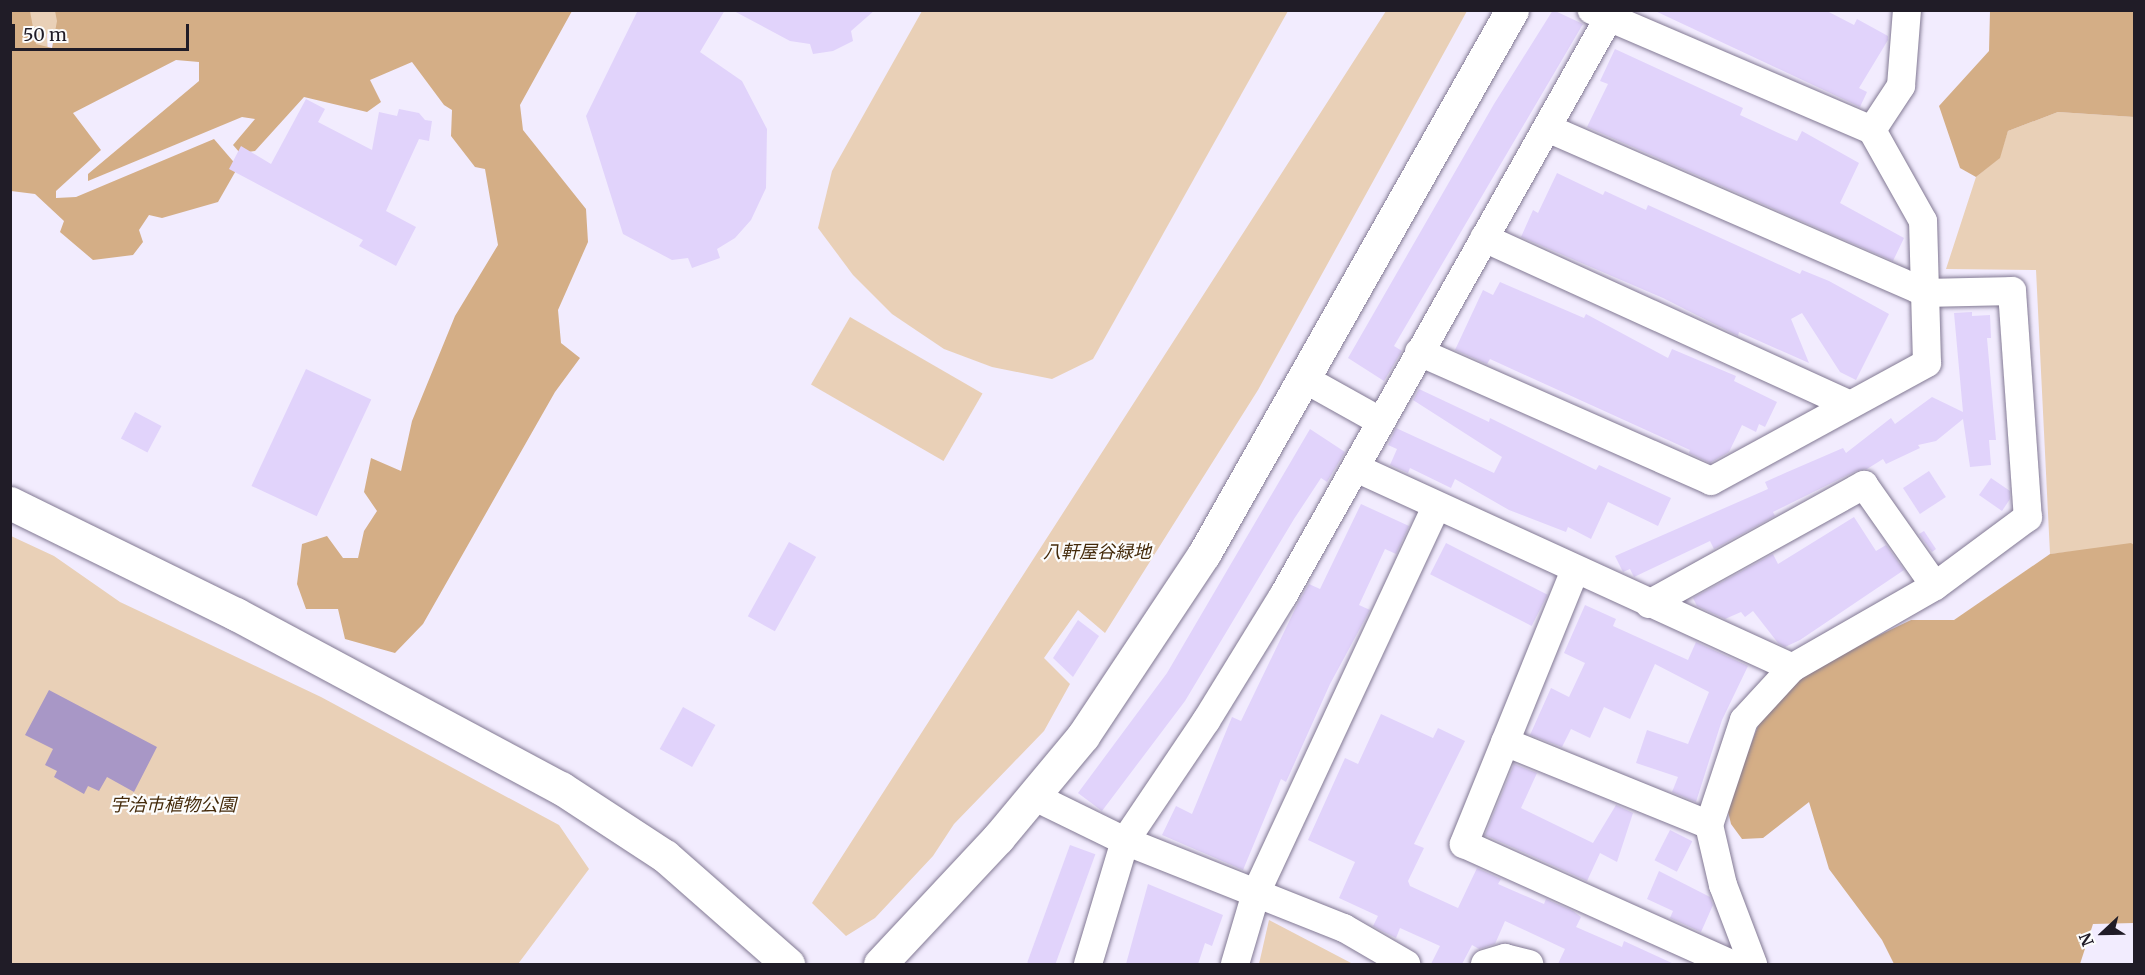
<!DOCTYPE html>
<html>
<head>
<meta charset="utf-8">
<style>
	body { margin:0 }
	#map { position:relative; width:2145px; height:975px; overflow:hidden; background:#f2ecfe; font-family:Merriweather,"Noto Sans JP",serif }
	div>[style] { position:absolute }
	.green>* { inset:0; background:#e9d0b7; transform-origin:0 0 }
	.forest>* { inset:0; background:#d4ae86 }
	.water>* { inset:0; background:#a897c6 }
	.building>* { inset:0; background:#e1d3fb; transform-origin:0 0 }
	.roads { filter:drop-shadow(0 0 2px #827993) drop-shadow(0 0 2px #827993) }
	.minor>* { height:28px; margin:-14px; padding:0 14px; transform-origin:14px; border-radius:14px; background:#fff }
	.tertiary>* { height:33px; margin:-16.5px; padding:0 16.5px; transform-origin:16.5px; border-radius:16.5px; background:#fff }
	span { translate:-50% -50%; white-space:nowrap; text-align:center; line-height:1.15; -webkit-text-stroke:4.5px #fcfcfc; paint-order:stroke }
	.park-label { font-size:18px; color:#442a0a; font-style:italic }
	.frame { position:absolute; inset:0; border:12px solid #201c27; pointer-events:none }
	.north { position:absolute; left:2073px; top:903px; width:60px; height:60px; -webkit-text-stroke:4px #fcfcfc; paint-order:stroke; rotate:248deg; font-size:16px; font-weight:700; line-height:24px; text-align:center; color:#201c27 }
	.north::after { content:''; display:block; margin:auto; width:21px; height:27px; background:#201c27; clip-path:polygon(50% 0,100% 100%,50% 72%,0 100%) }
	.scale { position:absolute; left:12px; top:24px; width:177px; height:27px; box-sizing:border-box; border:3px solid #201c27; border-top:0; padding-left:8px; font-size:18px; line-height:21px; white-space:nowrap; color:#201c27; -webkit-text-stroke:4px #fcfcfc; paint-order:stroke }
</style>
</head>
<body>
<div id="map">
	<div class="green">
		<i style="clip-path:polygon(11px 11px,100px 11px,47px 34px,48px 57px,13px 78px)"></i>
		<i style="clip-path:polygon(922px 11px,1288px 11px,1093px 359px,1052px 379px,992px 367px,944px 349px,892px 314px,853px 275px,818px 228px,832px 171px)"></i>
		<i style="clip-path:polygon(1386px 11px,1467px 11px,1258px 390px,1105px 633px,1078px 610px,1044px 658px,1070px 684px,1044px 731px,954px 824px,933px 856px,875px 918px,846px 936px,812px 903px)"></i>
		<i style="clip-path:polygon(2058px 112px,2134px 117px,2134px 545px,2050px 554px,2036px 270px,1946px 269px,1976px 177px,1999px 158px,2008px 131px)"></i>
		<i style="left:850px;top:317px;width:153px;height:78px;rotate:30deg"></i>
		<i style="clip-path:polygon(11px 536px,54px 556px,120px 602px,321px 697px,559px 825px,589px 869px,518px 964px,11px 964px)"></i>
		<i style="clip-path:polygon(1269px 920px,1353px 964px,1259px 964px)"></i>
	</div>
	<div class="forest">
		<i style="clip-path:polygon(10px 11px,30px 11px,36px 44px,52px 48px,57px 21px,55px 11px,572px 11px,520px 105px,523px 130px,586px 209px,588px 242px,558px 310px,561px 343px,580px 358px,555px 392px,423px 624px,395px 653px,345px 639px,338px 609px,306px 609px,297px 584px,302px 544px,327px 536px,343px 558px,358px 558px,364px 531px,377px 511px,364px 492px,371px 458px,401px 471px,412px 421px,455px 316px,498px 245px,485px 169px,475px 167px,451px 136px,452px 110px,444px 105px,412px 62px,370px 80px,381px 102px,367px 112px,304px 97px,255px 151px,240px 153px,233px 145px,255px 119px,242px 117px,88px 181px,88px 174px,199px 81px,199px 62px,176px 60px,73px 113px,101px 150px,56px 191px,56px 198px,76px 197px,214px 139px,238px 167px,218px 202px,162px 218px,149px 215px,139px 230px,143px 242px,133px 255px,93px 260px,60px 232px,64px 221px,35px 194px,11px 191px)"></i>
		<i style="clip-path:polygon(1990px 11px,2134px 11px,2134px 117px,2058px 112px,2008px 131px,2000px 158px,1976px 177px,1960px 168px,1939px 106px,1989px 51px)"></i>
		<i style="clip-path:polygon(2131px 543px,2134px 545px,2134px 923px,2093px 924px,2080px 964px,1894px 964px,1882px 940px,1829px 869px,1809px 802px,1763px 838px,1742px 839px,1731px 824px,1727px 807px,1763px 713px,1817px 665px,1911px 620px,1954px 620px,2050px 554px)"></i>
	</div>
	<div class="water">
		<i style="clip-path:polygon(49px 690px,157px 747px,134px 792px,107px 777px,99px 791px,88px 786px,84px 794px,54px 777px,57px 771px,45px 765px,53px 749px,25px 735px)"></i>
	</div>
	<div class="building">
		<i style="clip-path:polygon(638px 10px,725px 10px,700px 52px,742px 81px,767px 129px,766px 188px,751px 220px,735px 238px,717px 249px,720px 258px,692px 268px,688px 258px,672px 260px,623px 234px,586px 116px)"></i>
		<i style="clip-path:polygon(732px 10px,875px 10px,851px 31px,853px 41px,833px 51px,813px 54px,810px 44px,790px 41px)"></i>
		<i style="clip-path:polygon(1553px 10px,1583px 24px,1394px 346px,1402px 351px,1384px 381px,1348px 358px,1494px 104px)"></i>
		<i style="clip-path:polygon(1653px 10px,1825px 10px,1854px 25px,1857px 19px,1888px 36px,1888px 40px,1859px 88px,1867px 92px,1860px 107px)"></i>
		<i style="clip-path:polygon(1615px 49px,1743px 108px,1740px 115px,1785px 136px,1797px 141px,1802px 131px,1859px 163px,1840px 203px,1904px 238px,1893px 261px,1587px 127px,1608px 84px,1600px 81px)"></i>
		<i style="clip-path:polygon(306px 99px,325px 109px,318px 122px,372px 150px,379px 112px,397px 116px,399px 109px,419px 113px,425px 120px,432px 121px,429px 141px,419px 139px,386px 211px,416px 227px,396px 266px,359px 246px,363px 240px,229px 169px,241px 146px,271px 164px)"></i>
		<i style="clip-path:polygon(1557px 173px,1603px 195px,1605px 191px,1646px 210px,1648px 205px,1800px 274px,1802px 270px,1829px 281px,1889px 314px,1856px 380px,1840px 372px,1802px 313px,1791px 319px,1809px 363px,1739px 332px,1738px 336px,1663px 298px,1521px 237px,1533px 210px,1538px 213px)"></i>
		<i style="clip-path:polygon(1500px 282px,1584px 318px,1586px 314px,1668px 358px,1672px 349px,1736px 376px,1734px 381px,1777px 402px,1765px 427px,1759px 424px,1756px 432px,1742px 425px,1729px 452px,1710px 463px,1689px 453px,1690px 450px,1490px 359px,1487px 364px,1455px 350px,1483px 290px,1493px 295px)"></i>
		<i style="clip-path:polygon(1972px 312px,1972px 316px,1990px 315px,1991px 338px,1987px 338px,1996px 440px,1989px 440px,1991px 465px,1970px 467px,1963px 419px,1936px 441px,1918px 445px,1920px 448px,1886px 464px,1883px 459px,1867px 469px,1856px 471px,1773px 512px,1775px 516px,1714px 549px,1710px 541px,1634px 577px,1630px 569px,1623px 572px,1615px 556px,1768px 489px,1765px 482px,1785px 473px,1843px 448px,1846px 453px,1891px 418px,1895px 424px,1932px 397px,1963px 412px,1954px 313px)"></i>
		<i style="left:306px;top:369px;width:72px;height:129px;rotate:25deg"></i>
		<i style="clip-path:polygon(1419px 389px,1489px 422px,1490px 418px,1596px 470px,1599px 465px,1671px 498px,1658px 526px,1608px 502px,1591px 539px,1568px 527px,1566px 532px,1509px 510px,1455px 479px,1451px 488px,1410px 468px,1408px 473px,1390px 465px,1397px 449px,1388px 445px,1396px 428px,1494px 473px,1502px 457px,1413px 400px)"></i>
		<i style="left:135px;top:412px;width:30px;height:30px;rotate:28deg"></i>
		<i style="clip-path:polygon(1310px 429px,1345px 452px,1327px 482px,1321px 478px,1294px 519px,1185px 701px,1102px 811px,1078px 793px,1167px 673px)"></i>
		<i style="left:1929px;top:471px;width:31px;height:31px;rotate:57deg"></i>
		<i style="clip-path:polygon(1991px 478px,2010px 491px,2010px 499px,2002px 511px,1979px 495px)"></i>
		<i style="clip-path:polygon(1361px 504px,1409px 526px,1396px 554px,1385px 549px,1359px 605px,1370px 610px,1330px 684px,1286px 782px,1281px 779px,1243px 870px,1162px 835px,1176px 806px,1192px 814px,1232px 717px,1241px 721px,1298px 603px,1309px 584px,1320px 589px)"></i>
		<i style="clip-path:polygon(1854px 517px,1876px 551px,1886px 545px,1904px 570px,1800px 640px,1785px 647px,1778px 643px,1753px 611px,1745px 617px,1741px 612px,1725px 619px,1697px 606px,1693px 598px,1773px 554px,1778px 564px)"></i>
		<i style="clip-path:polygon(1924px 531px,1936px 549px,1932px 552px,1919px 534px)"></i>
		<i style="left:789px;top:542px;width:31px;height:85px;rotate:29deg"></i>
		<i style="left:1446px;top:543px;width:114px;height:35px;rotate:27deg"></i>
		<i style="clip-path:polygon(1585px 605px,1616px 619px,1613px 626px,1688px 660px,1696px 642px,1748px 666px,1722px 720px,1696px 802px,1672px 792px,1678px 777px,1636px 763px,1647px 730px,1688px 744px,1709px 692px,1655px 664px,1630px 719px,1604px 707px,1590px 738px,1571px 729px,1562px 747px,1530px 735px,1551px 688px,1569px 697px,1585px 663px,1564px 653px)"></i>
		<i style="clip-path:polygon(1078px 620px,1099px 636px,1073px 677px,1053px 658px)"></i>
		<i style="left:683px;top:707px;width:37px;height:48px;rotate:29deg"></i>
		<i style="clip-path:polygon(1381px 714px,1433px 738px,1438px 728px,1465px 741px,1414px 844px,1424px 848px,1408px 881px,1410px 886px,1458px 908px,1477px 868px,1501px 879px,1498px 884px,1544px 904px,1546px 899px,1573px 911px,1581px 917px,1576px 927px,1622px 947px,1624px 941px,1674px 964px,1558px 964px,1565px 949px,1505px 921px,1495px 944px,1479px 949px,1472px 945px,1462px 964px,1431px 964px,1440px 946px,1400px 928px,1396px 938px,1382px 931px,1373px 926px,1378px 916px,1339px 898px,1355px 862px,1308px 840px,1345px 758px,1358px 764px)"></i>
		<i style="clip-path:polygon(1514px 764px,1537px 773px,1521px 808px,1593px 843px,1616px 805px,1633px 813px,1617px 862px,1600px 853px,1587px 881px,1485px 835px)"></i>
		<i style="left:1670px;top:830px;width:25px;height:34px;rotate:27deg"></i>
		<i style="left:1070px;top:845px;width:27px;height:125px;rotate:20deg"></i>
		<i style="clip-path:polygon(1659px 871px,1710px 897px,1713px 905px,1701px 932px,1670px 918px,1673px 911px,1647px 899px)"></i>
		<i style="clip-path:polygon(1148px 884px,1223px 915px,1212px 946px,1205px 943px,1198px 964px,1126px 964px)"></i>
	</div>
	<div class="roads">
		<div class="minor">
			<i style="left:1547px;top:128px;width:413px;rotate:23.5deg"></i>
			<i style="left:1926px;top:293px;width:86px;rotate:-1.3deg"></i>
			<i style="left:2012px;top:291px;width:227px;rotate:86deg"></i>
			<i style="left:2028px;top:517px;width:116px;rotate:143.4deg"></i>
			<i style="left:1935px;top:586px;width:165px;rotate:150.2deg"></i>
			<i style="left:1792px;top:668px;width:71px;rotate:132.7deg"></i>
			<i style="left:1744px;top:720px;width:111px;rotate:108.4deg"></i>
			<i style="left:1709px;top:825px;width:62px;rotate:76.9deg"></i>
			<i style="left:1723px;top:885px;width:85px;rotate:69.2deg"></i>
			<i style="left:1872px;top:130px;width:53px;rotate:-56.6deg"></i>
			<i style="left:1901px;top:86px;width:76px;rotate:-85.5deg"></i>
			<i style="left:1484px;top:238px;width:402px;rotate:24.5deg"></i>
			<i style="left:1419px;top:352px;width:319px;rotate:23.8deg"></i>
			<i style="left:1711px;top:481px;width:246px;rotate:-28.6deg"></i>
			<i style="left:1927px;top:363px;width:142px;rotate:-91.6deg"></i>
			<i style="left:1923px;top:221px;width:104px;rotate:-119.3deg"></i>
			<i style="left:1872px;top:130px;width:305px;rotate:-156.8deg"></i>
			<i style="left:1303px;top:378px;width:88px;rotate:29.2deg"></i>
			<i style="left:1356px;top:468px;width:480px;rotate:24.6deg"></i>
			<i style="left:1575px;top:570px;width:296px;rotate:112.1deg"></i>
			<i style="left:1464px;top:844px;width:293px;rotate:24.2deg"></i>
			<i style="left:1649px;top:604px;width:246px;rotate:-29deg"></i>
			<i style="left:1864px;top:485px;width:123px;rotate:54.9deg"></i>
			<i style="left:1505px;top:742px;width:220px;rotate:22.1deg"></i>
			<i style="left:1033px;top:796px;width:102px;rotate:26.1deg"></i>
			<i style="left:1125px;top:841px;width:236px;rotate:21.7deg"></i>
			<i style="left:1344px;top:928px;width:72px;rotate:30.1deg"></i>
			<i style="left:1088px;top:964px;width:128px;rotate:-73.3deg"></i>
			<i style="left:1125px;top:841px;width:145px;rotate:-56deg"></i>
			<i style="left:1206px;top:721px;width:147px;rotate:-58.4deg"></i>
			<i style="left:1283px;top:596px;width:673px;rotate:-60.61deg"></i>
			<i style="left:1235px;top:964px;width:74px;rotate:-73.5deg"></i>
			<i style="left:1256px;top:893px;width:426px;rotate:-65deg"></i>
			<i style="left:1485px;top:964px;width:21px;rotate:-17deg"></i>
			<i style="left:1505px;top:958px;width:25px;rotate:14deg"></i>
		</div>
		<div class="tertiary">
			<i style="left:10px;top:503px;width:252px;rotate:26.2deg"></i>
			<i style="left:236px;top:614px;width:369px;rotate:28.2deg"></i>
			<i style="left:561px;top:788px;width:124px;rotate:33.2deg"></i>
			<i style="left:665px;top:856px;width:164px;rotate:41.3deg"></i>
			<i style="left:880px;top:964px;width:173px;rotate:-46.9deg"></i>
			<i style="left:998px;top:838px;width:133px;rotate:-50.2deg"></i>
			<i style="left:1083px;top:736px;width:219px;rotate:-56.4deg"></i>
			<i style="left:1204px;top:554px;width:625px;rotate:-60.48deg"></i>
		</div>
	</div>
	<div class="park-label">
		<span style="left:1097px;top:552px">八軒屋谷緑地</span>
		<span style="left:173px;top:805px">宇治市植物公園</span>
	</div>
	<div class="frame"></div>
	<div class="north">N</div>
	<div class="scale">50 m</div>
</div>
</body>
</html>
